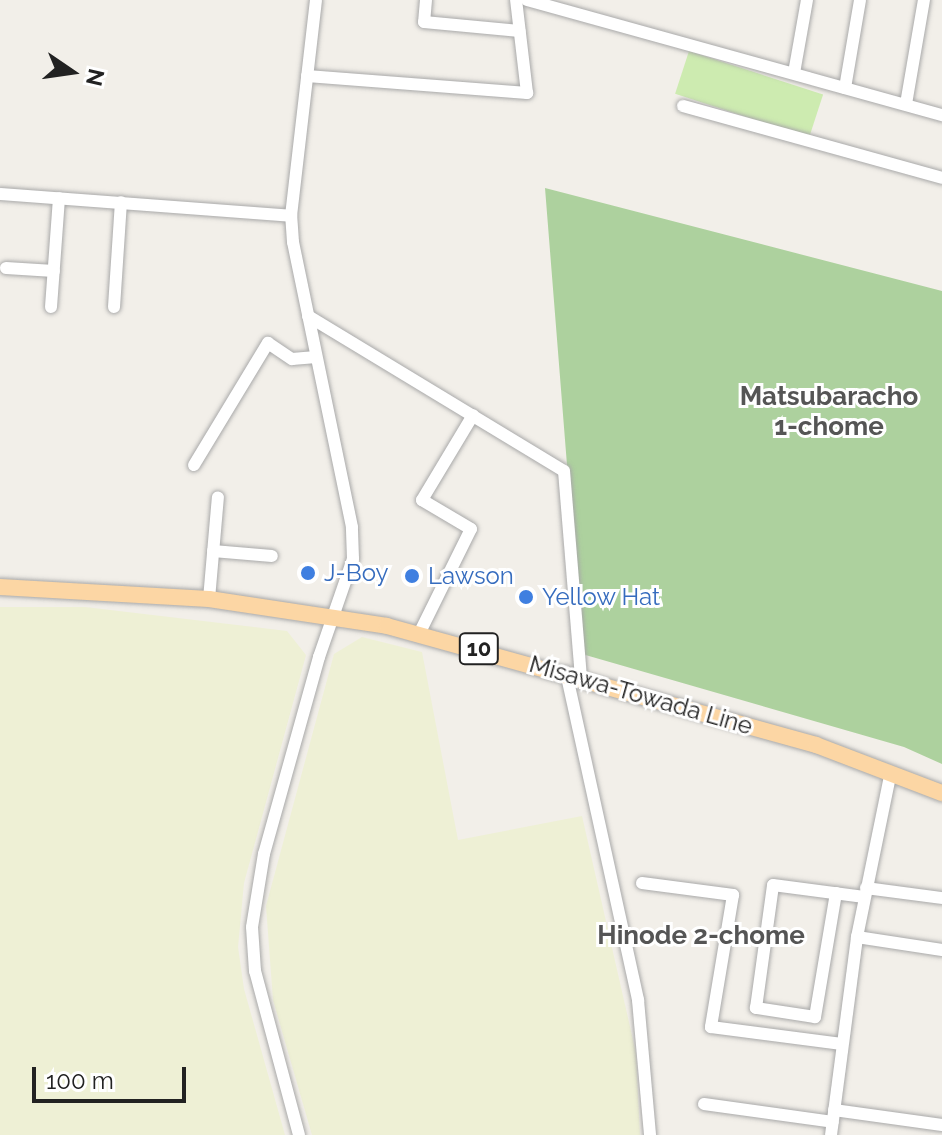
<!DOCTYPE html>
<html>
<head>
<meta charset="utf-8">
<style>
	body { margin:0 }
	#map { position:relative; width:942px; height:1135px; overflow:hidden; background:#f2efe9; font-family:Raleway,sans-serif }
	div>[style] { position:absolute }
	.farmland>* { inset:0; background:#eef0d5 }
	.grass>* { inset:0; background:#cdebb0; transform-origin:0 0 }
	.forest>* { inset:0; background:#add19e }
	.roads { filter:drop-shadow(0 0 2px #a9a9a9) drop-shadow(0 0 2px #a9a9a9) }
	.minor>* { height:12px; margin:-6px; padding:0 6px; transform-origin:6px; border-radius:6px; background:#fff }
	.major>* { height:16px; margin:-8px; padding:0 8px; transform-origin:8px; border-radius:8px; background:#fcd6a4 }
	.dots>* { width:22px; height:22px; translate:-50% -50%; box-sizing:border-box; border:4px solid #fff; border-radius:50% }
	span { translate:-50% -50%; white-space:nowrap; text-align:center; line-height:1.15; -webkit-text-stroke:6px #fff; paint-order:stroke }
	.shield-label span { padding:2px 6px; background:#fff; border:2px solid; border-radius:6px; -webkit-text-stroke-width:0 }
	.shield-label { font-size:22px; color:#222; font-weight:700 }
	.shop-label { font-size:24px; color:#366cbe }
	.left { translate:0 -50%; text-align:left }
	.street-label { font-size:24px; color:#222 }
	.neighbourhood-label { font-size:26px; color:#555; font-weight:700 }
	.north { position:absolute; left:32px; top:32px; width:80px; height:80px; -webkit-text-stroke:6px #fff; paint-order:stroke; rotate:103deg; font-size:22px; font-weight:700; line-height:32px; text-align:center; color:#222 }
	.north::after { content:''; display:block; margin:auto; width:28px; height:36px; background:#222; clip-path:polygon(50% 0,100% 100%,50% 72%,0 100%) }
	.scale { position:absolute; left:32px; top:1067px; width:154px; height:36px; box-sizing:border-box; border:4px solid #222; border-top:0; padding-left:10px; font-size:24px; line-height:28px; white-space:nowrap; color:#222; -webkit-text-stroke:6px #fff; paint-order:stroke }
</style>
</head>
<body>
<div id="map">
	<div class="farmland">
		<i style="clip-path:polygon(0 607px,85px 607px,287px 631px,306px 655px,244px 883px,238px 947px,244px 989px,285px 1135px,0 1135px)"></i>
		<i style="clip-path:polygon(362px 637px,422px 652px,458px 840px,582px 816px,636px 1053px,640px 1135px,312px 1135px,273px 1000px,266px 906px,334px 654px)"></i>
	</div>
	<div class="grass">
		<i style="left:689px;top:51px;width:141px;height:45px;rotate:18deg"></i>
	</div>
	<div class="forest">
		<i style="clip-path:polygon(545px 188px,942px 291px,942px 764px,904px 747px,582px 654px)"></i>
	</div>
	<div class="roads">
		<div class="minor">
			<i style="left:426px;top:0;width:22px;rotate:95deg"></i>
			<i style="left:424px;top:22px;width:96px;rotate:5.4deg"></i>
			<i style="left:527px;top:0;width:431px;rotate:15.5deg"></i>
			<i style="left:794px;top:73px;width:74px;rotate:-79.9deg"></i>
			<i style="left:307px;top:76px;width:221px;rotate:4.4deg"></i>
			<i style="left:527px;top:93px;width:94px;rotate:-96.7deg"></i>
			<i style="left:845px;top:88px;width:89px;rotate:-80.3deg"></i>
			<i style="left:906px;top:104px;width:106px;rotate:-80.2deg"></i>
			<i style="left:683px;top:106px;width:269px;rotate:15.5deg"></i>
			<i style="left:0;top:194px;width:292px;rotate:4.3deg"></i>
			<i style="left:6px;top:268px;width:48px;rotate:3.6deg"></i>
			<i style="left:51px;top:307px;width:109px;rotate:-85.8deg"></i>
			<i style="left:114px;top:307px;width:105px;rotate:-86.2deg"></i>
			<i style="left:308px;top:316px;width:299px;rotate:31.2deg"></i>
			<i style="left:564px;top:471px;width:206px;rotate:85.3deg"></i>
			<i style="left:194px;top:465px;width:143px;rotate:-58.8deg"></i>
			<i style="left:268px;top:343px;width:29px;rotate:34deg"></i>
			<i style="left:292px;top:359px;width:24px;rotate:-5deg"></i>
			<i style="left:213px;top:551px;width:59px;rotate:4.8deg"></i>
			<i style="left:209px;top:599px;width:102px;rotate:-85deg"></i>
			<i style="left:419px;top:634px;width:117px;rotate:-63.7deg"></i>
			<i style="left:471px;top:529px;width:57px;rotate:-149.4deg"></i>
			<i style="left:422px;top:500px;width:99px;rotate:-59deg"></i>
			<i style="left:566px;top:672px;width:336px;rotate:77.6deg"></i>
			<i style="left:638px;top:1000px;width:136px;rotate:84.9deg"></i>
			<i style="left:642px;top:883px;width:92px;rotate:7.5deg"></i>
			<i style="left:733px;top:895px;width:134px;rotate:99.5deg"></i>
			<i style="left:711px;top:1027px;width:132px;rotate:7.4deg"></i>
			<i style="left:866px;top:888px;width:77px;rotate:7.5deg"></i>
			<i style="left:836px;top:893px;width:126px;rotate:99.6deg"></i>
			<i style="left:815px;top:1017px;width:60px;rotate:-171.3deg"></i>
			<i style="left:756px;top:1008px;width:124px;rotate:-82.1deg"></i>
			<i style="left:773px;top:885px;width:92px;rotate:7.5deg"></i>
			<i style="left:857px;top:937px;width:86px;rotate:8.7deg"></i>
			<i style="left:704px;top:1104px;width:130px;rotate:7.9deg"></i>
			<i style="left:834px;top:1110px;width:109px;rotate:7.9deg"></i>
			<i style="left:299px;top:1135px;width:170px;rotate:-105deg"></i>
			<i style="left:255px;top:971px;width:44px;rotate:-93.9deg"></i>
			<i style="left:252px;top:927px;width:74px;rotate:-80.7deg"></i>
			<i style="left:264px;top:854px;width:205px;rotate:-74.4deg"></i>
			<i style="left:319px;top:657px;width:104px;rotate:-70.9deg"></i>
			<i style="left:353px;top:559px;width:32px;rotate:-92deg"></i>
			<i style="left:352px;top:527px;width:291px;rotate:-101.7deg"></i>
			<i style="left:293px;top:242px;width:26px;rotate:-94deg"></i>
			<i style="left:291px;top:216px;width:217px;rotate:-83.4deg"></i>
			<i style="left:831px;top:1135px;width:200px;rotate:-82.5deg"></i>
			<i style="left:857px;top:937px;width:168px;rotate:-78.4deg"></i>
		</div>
		<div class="major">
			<i style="left:0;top:587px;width:209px;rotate:3.3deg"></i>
			<i style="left:209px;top:599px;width:180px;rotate:8.6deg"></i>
			<i style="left:387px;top:626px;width:445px;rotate:15.5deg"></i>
			<i style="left:816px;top:745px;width:135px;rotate:20.9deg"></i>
		</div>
	</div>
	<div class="dots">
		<i style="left:308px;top:573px;background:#3f7fe0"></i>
		<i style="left:412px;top:576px;background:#3f7fe0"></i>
		<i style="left:526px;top:597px;background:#3f7fe0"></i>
	</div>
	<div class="shield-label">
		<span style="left:479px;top:649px">10</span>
	</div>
	<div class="shop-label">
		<span class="left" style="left:324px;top:573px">J-Boy</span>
		<span class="left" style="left:428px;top:576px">Lawson</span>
		<span class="left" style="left:542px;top:597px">Yellow Hat</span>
	</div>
	<div class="street-label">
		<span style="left:641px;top:695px;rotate:16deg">Misawa-Towada Line</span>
	</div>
	<div class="neighbourhood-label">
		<span style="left:829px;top:412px">Matsubaracho<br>1-chome</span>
		<span style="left:701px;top:936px">Hinode 2-chome</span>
	</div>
	<div class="north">N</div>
	<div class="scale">100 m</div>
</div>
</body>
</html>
